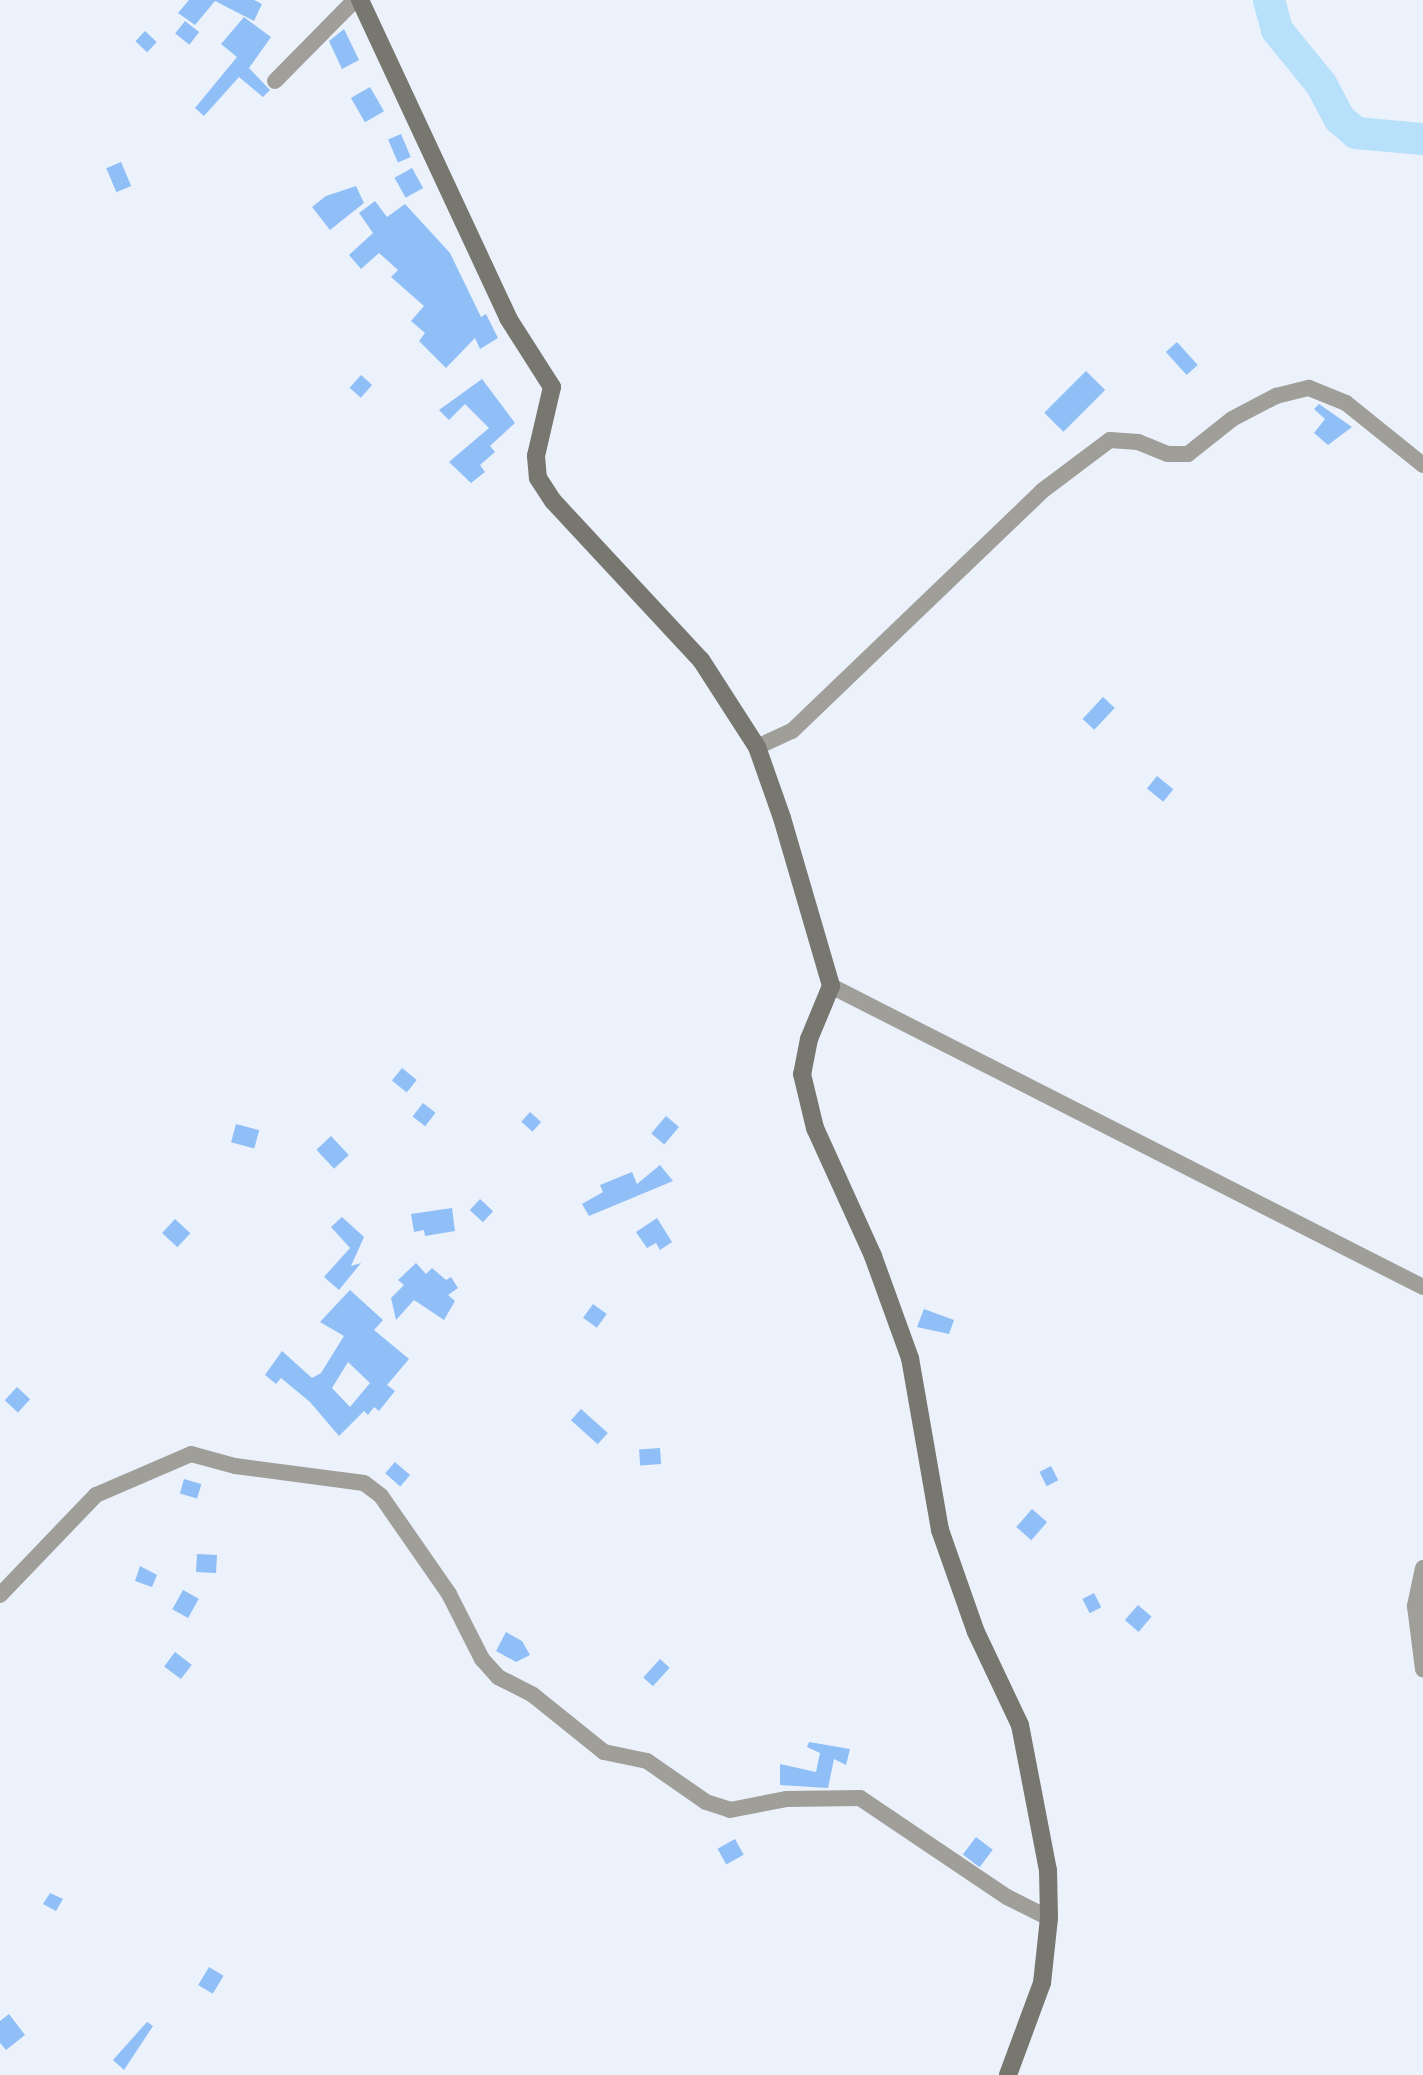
<!DOCTYPE html>
<html>
<head>
<meta charset="utf-8">
<style>
	body { margin:0 }
	#map { position:relative; width:1423px; height:2075px; overflow:hidden; background:#ebf2fc; font-family:"Open Sans",sans-serif }
	div>[style] { position:absolute }
	.river>* { height:32px; margin:-16px; padding:0 16px; transform-origin:16px; border-radius:16px; background:#b7e0fa }
	.building>* { inset:0; background:#8fbff6; transform-origin:0 0 }
	.street>* { height:16px; margin:-8px; padding:0 8px; transform-origin:8px; border-radius:8px; background:#9f9e99 }
	.secondary>* { height:18px; margin:-9px; padding:0 9px; transform-origin:9px; border-radius:9px; background:#77766f }
	span { translate:-50% -50%; white-space:nowrap; text-align:center; line-height:1.15; -webkit-text-stroke:5px #ebf2fc; paint-order:stroke }
</style>
</head>
<body>
<div id="map">
	<div class="river">
		<i style="left:1269px;top:0;width:31px;rotate:75deg"></i>
		<i style="left:1277px;top:30px;width:70px;rotate:50.8deg"></i>
		<i style="left:1321px;top:84px;width:40px;rotate:62deg"></i>
		<i style="left:1340px;top:119px;width:21px;rotate:41deg"></i>
		<i style="left:1356px;top:133px;width:67px;rotate:5.1deg"></i>
	</div>
	<div class="building">
		<i style="clip-path:polygon(189px 0,254px 0,262px 4px,254px 21px,215px 1px,195px 25px,178px 13px)"></i>
		<i style="clip-path:polygon(244px 17px,271px 37px,249px 68px,270px 90px,263px 97px,239px 77px,204px 116px,195px 108px,237px 57px,221px 44px)"></i>
		<i style="left:185px;top:21px;width:18px;height:16px;rotate:38deg"></i>
		<i style="clip-path:polygon(344px 29px,359px 60px,342px 69px,329px 41px)"></i>
		<i style="left:145px;top:31px;width:16px;height:14px;rotate:43deg"></i>
		<i style="left:370px;top:87px;width:28px;height:22px;rotate:60deg"></i>
		<i style="left:401px;top:134px;width:25px;height:14px;rotate:67deg"></i>
		<i style="left:121px;top:162px;width:26px;height:16px;rotate:67deg"></i>
		<i style="left:412px;top:168px;width:23px;height:20px;rotate:61deg"></i>
		<i style="clip-path:polygon(356px 186px,364px 203px,330px 230px,312px 207px,326px 196px)"></i>
		<i style="clip-path:polygon(375px 201px,387px 217px,405px 204px,450px 253px,481px 317px,486px 314px,498px 338px,480px 349px,475px 338px,446px 368px,419px 341px,425px 333px,411px 321px,424px 306px,391px 277px,398px 270px,379px 253px,361px 269px,349px 255px,373px 233px,359px 213px)"></i>
		<i style="left:1177px;top:342px;width:31px;height:15px;rotate:48deg"></i>
		<i style="left:1086px;top:371px;width:27px;height:59px;rotate:45deg"></i>
		<i style="left:361px;top:375px;width:15px;height:17px;rotate:42deg"></i>
		<i style="clip-path:polygon(482px 379px,515px 423px,490px 446px,495px 452px,480px 465px,485px 472px,471px 483px,449px 462px,489px 428px,465px 404px,449px 420px,439px 410px)"></i>
		<i style="clip-path:polygon(1319px 404px,1352px 427px,1328px 445px,1314px 433px,1325px 419px,1314px 409px)"></i>
		<i style="left:1103px;top:697px;width:16px;height:30px;rotate:43deg"></i>
		<i style="left:1157px;top:776px;width:21px;height:16px;rotate:39deg"></i>
		<i style="left:402px;top:1068px;width:19px;height:16px;rotate:39deg"></i>
		<i style="left:423px;top:1103px;width:16px;height:17px;rotate:38deg"></i>
		<i style="left:530px;top:1112px;width:15px;height:13px;rotate:42deg"></i>
		<i style="left:666px;top:1116px;width:17px;height:23px;rotate:40deg"></i>
		<i style="left:236px;top:1124px;width:24px;height:19px;rotate:15deg"></i>
		<i style="left:331px;top:1136px;width:26px;height:20px;rotate:47deg"></i>
		<i style="clip-path:polygon(660px 1165px,673px 1181px,589px 1216px,582px 1204px,603px 1192px,600px 1185px,632px 1172px,637px 1184px)"></i>
		<i style="left:480px;top:1199px;width:18px;height:15px;rotate:43deg"></i>
		<i style="clip-path:polygon(452px 1208px,455px 1231px,425px 1236px,424px 1230px,414px 1232px,411px 1214px)"></i>
		<i style="clip-path:polygon(342px 1217px,364px 1237px,351px 1266px,361px 1263px,339px 1290px,324px 1277px,350px 1248px,331px 1227px)"></i>
		<i style="clip-path:polygon(657px 1218px,672px 1242px,660px 1250px,656px 1243px,647px 1248px,636px 1232px)"></i>
		<i style="left:175px;top:1219px;width:21px;height:19px;rotate:43deg"></i>
		<i style="clip-path:polygon(416px 1263px,426px 1274px,432px 1268px,446px 1280px,451px 1277px,458px 1288px,448px 1295px,455px 1301px,444px 1320px,414px 1300px,396px 1320px,391px 1298px,404px 1285px,398px 1280px)"></i>
		<i style="clip-path:polygon(evenodd,350px 1290px,383px 1320px,374px 1330px,409px 1359px,387px 1385px,395px 1391px,379px 1411px,374px 1407px,368px 1415px,364px 1411px,339px 1436px,310px 1402px,281px 1378px,276px 1384px,265px 1375px,282px 1351px,312px 1378px,321px 1373px,344px 1336px,320px 1322px,350px 1290px,348px 1362px,370px 1383px,350px 1407px,332px 1388px,348px 1362px)"></i>
		<i style="left:593px;top:1304px;width:17px;height:17px;rotate:36deg"></i>
		<i style="clip-path:polygon(924px 1309px,954px 1320px,949px 1334px,917px 1327px)"></i>
		<i style="left:17px;top:1387px;width:18px;height:18px;rotate:43deg"></i>
		<i style="left:581px;top:1409px;width:36px;height:15px;rotate:42deg"></i>
		<i style="left:660px;top:1448px;width:16px;height:21px;rotate:86deg"></i>
		<i style="left:395px;top:1462px;width:20px;height:15px;rotate:41deg"></i>
		<i style="left:1051px;top:1466px;width:16px;height:13px;rotate:63deg"></i>
		<i style="left:184px;top:1479px;width:18px;height:15px;rotate:16deg"></i>
		<i style="left:1032px;top:1509px;width:20px;height:24px;rotate:41deg"></i>
		<i style="left:197px;top:1554px;width:20px;height:18px;rotate:3deg"></i>
		<i style="clip-path:polygon(140px 1566px,157px 1575px,152px 1587px,135px 1581px)"></i>
		<i style="left:183px;top:1590px;width:18px;height:22px;rotate:29deg"></i>
		<i style="left:1094px;top:1593px;width:16px;height:13px;rotate:63deg"></i>
		<i style="left:1138px;top:1605px;width:18px;height:20px;rotate:41deg"></i>
		<i style="clip-path:polygon(506px 1632px,522px 1641px,530px 1655px,516px 1662px,496px 1651px)"></i>
		<i style="left:175px;top:1652px;width:21px;height:18px;rotate:37deg"></i>
		<i style="left:660px;top:1659px;width:13px;height:25px;rotate:42deg"></i>
		<i style="clip-path:polygon(809px 1742px,850px 1749px,846px 1765px,834px 1759px,828px 1788px,780px 1785px,780px 1764px,816px 1772px,820px 1753px,807px 1747px)"></i>
		<i style="left:976px;top:1837px;width:21px;height:22px;rotate:37deg"></i>
		<i style="left:735px;top:1839px;width:18px;height:20px;rotate:61deg"></i>
		<i style="clip-path:polygon(50px 1893px,63px 1899px,56px 1911px,43px 1904px)"></i>
		<i style="left:209px;top:1967px;width:17px;height:21px;rotate:31deg"></i>
		<i style="clip-path:polygon(9px 2014px,25px 2035px,6px 2050px,0 2043px,0 2021px)"></i>
		<i style="clip-path:polygon(147px 2022px,153px 2026px,124px 2070px,113px 2060px)"></i>
	</div>
	<div class="street">
		<i style="left:275px;top:81px;width:114px;rotate:-45.4deg"></i>
		<i style="left:757px;top:747px;width:38px;rotate:-25deg"></i>
		<i style="left:792px;top:731px;width:347px;rotate:-43.8deg"></i>
		<i style="left:1042px;top:491px;width:85px;rotate:-36.9deg"></i>
		<i style="left:1110px;top:440px;width:28px;rotate:4deg"></i>
		<i style="left:1138px;top:442px;width:32px;rotate:22deg"></i>
		<i style="left:1168px;top:454px;width:20px"></i>
		<i style="left:1188px;top:454px;width:56px;rotate:-38.5deg"></i>
		<i style="left:1232px;top:419px;width:50px;rotate:-27.6deg"></i>
		<i style="left:1276px;top:396px;width:34px;rotate:-14deg"></i>
		<i style="left:1309px;top:388px;width:40px;rotate:22deg"></i>
		<i style="left:1346px;top:403px;width:99px;rotate:38.8deg"></i>
		<i style="left:831px;top:986px;width:664px;rotate:26.95deg"></i>
		<i style="left:1423px;top:1568px;width:39px;rotate:102deg"></i>
		<i style="left:1415px;top:1606px;width:64px;rotate:82.8deg"></i>
		<i style="left:0;top:1595px;width:139px;rotate:-46.2deg"></i>
		<i style="left:96px;top:1495px;width:103px;rotate:-23.3deg"></i>
		<i style="left:191px;top:1454px;width:46px;rotate:15.3deg"></i>
		<i style="left:235px;top:1466px;width:130px;rotate:7.5deg"></i>
		<i style="left:364px;top:1483px;width:21px;rotate:37deg"></i>
		<i style="left:381px;top:1496px;width:119px;rotate:55.2deg"></i>
		<i style="left:449px;top:1594px;width:73px;rotate:63.1deg"></i>
		<i style="left:482px;top:1659px;width:24px;rotate:48deg"></i>
		<i style="left:498px;top:1677px;width:39px;rotate:27deg"></i>
		<i style="left:533px;top:1695px;width:91px;rotate:38.8deg"></i>
		<i style="left:604px;top:1752px;width:44px;rotate:11.8deg"></i>
		<i style="left:647px;top:1761px;width:72px;rotate:34.8deg"></i>
		<i style="left:706px;top:1802px;width:25px;rotate:18deg"></i>
		<i style="left:730px;top:1810px;width:57px;rotate:-11.1deg"></i>
		<i style="left:786px;top:1799px;width:74px;rotate:-0.8deg"></i>
		<i style="left:860px;top:1798px;width:177px;rotate:34deg"></i>
		<i style="left:1007px;top:1897px;width:47px;rotate:26.6deg"></i>
	</div>
	<div class="secondary">
		<i style="left:360px;top:0;width:351px;rotate:65deg"></i>
		<i style="left:508px;top:318px;width:82px;rotate:57.5deg"></i>
		<i style="left:552px;top:387px;width:71px;rotate:103.1deg"></i>
		<i style="left:536px;top:456px;width:22px;rotate:85deg"></i>
		<i style="left:538px;top:478px;width:27px;rotate:57deg"></i>
		<i style="left:553px;top:501px;width:217px;rotate:47.1deg"></i>
		<i style="left:701px;top:660px;width:103px;rotate:57.2deg"></i>
		<i style="left:757px;top:747px;width:75px;rotate:70.6deg"></i>
		<i style="left:782px;top:818px;width:175px;rotate:73.7deg"></i>
		<i style="left:831px;top:986px;width:57px;rotate:112.5deg"></i>
		<i style="left:809px;top:1039px;width:36px;rotate:101deg"></i>
		<i style="left:802px;top:1074px;width:56px;rotate:76.5deg"></i>
		<i style="left:815px;top:1128px;width:141px;rotate:65.6deg"></i>
		<i style="left:873px;top:1256px;width:109px;rotate:70.1deg"></i>
		<i style="left:910px;top:1358px;width:175px;rotate:80.1deg"></i>
		<i style="left:940px;top:1530px;width:108px;rotate:70.6deg"></i>
		<i style="left:976px;top:1632px;width:103px;rotate:64.7deg"></i>
		<i style="left:1020px;top:1725px;width:148px;rotate:79.1deg"></i>
		<i style="left:1048px;top:1870px;width:48px;rotate:88.8deg"></i>
		<i style="left:1049px;top:1918px;width:65px;rotate:96.1deg"></i>
		<i style="left:1042px;top:1983px;width:98px;rotate:110.3deg"></i>
	</div>
</div>
</body>
</html>
